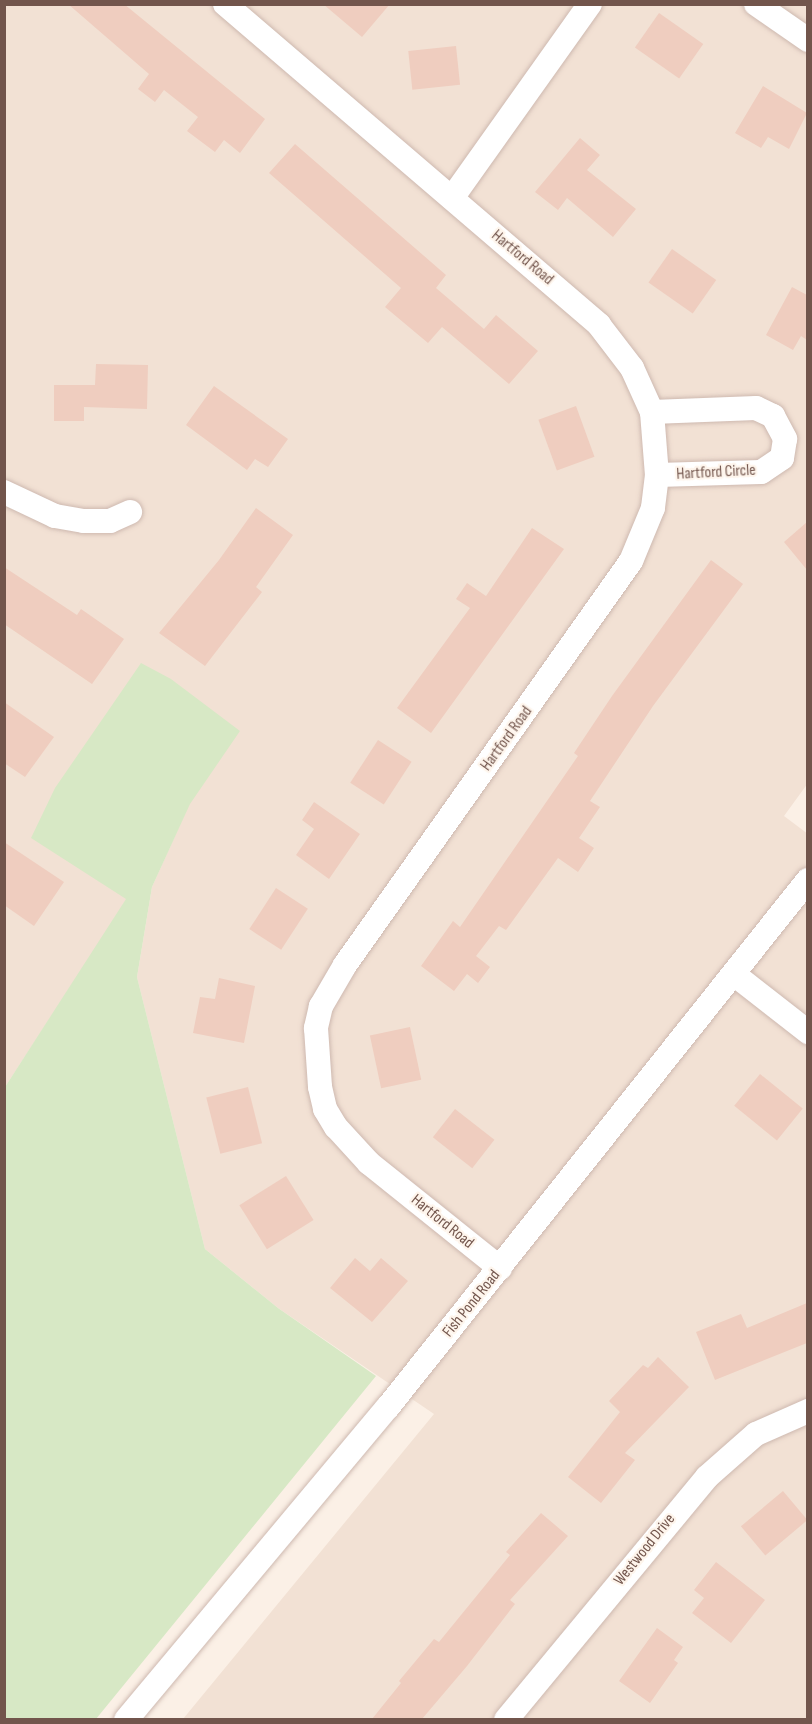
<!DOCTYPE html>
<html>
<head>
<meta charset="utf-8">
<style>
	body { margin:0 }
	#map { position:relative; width:812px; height:1724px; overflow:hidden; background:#fbf0e6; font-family:"Sofia Sans Condensed",sans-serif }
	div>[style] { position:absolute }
	.residential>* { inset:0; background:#f2e1d4 }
	.green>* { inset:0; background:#d7e8c5 }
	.building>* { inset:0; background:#efcdbf; transform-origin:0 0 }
	.roads { filter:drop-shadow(0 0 2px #ceb9b0) drop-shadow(0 0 2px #ceb9b0) }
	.minor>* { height:24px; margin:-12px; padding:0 12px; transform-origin:12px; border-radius:12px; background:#fff }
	span { translate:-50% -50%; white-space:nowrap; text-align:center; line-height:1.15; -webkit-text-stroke:4.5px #fef5ec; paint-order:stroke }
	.street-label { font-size:16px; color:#72554c }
	.frame { position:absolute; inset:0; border:6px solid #72554c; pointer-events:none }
</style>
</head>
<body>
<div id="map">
	<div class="residential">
		<i style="clip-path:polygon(5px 5px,807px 5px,808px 783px,784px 816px,808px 834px,807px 1719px,183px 1719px,434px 1414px,278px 1308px,205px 1249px,137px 977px,152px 887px,188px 807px,5px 1087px)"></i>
	</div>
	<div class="green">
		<i style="clip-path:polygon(141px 663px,171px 679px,240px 731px,190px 804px,152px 887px,137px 977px,205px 1249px,278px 1308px,376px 1376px,96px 1719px,5px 1719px,5px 1087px,126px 899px,31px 838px,55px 788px)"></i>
	</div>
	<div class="building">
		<i style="clip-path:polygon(68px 4px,124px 4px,265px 119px,240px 153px,224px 140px,215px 152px,187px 131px,198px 117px,164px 90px,155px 102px,138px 89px,149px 74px)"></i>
		<i style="clip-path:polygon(323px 4px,390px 4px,362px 37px)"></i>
		<i style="left:659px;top:13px;width:54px;height:42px;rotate:35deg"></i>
		<i style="left:456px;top:46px;width:39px;height:48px;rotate:84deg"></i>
		<i style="clip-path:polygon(763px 86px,807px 113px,789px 149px,768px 137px,761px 148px,735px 133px)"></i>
		<i style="clip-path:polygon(580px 138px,600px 155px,587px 170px,636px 209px,613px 237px,567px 198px,558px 210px,535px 192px)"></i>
		<i style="clip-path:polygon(295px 144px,446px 275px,436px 288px,484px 329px,496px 315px,538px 351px,509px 384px,442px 327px,428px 343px,385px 307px,401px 288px,269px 173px)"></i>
		<i style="left:672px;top:249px;width:54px;height:41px;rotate:35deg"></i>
		<i style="clip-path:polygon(792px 287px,807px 295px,807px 340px,801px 336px,793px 350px,766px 335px)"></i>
		<i style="clip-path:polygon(96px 364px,148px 365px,147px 409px,84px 407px,84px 421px,54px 421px,54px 385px,95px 385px)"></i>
		<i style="clip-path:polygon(214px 386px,288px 439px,268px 467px,255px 459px,247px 470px,186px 425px)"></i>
		<i style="left:576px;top:406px;width:54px;height:40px;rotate:70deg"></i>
		<i style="clip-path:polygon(256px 508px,293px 535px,256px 587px,262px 592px,205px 666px,159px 633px,219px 560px)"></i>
		<i style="clip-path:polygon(807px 522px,807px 570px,784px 542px)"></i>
		<i style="clip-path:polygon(532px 528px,564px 549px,431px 733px,397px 708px,470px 608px,456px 599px,467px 583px,486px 596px)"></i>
		<i style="clip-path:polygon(711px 560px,743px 584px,653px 706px,590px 801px,600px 807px,579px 838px,594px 848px,578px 872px,558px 858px,506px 930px,499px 926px,476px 956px,490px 967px,478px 983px,467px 974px,454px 991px,421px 966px,453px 921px,460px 927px,578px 756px,574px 753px,612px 696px)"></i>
		<i style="clip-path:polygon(4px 567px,77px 615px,81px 609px,124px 639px,92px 684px,4px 624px)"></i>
		<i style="clip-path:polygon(4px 702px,54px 737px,25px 777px,4px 763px)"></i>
		<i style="left:378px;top:740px;width:40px;height:51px;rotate:33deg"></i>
		<i style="clip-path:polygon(314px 802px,360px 834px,329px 879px,296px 855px,314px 829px,302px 820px)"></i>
		<i style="clip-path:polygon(4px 842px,64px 882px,34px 926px,4px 905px)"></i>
		<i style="left:276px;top:888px;width:38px;height:49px;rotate:33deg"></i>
		<i style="clip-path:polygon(219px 978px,255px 986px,244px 1043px,193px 1033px,200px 997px,215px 999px)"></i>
		<i style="left:410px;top:1027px;width:54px;height:41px;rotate:78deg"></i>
		<i style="left:760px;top:1074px;width:55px;height:41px;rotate:39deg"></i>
		<i style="left:248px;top:1087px;width:58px;height:43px;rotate:76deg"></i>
		<i style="left:455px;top:1109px;width:50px;height:36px;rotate:38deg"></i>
		<i style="left:286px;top:1176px;width:52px;height:55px;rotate:58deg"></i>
		<i style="clip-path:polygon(355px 1258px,370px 1271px,381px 1258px,408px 1281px,372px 1322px,330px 1288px)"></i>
		<i style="clip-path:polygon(807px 1303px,807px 1343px,715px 1380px,696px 1332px,741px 1314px,747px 1328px)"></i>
		<i style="clip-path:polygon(658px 1357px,689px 1387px,625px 1453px,635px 1460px,601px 1503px,568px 1477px,620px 1412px,609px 1401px,643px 1365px,648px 1368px)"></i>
		<i style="left:783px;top:1491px;width:38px;height:55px;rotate:50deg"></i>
		<i style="clip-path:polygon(541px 1513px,568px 1536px,510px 1600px,515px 1604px,467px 1666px,422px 1719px,372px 1719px,401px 1683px,399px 1681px,434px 1639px,439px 1642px,510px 1555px,506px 1552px)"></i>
		<i style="clip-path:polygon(716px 1562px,765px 1600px,731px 1643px,692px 1613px,704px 1598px,694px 1590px)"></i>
		<i style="clip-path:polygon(657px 1628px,683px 1647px,674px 1660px,678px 1663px,650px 1703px,619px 1681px)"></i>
	</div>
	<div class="roads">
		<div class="minor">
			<i style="left:225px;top:4px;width:493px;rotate:40.6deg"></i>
			<i style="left:599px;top:325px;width:54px;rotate:52.5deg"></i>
			<i style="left:632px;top:368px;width:48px;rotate:65.6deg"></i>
			<i style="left:652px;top:412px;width:63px;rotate:85.5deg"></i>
			<i style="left:657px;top:475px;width:33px;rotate:97deg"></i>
			<i style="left:653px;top:508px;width:57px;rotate:112.5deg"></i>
			<i style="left:631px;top:561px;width:495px;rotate:125.3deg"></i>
			<i style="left:345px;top:965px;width:48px;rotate:120.3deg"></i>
			<i style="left:321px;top:1006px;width:23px;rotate:103deg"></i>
			<i style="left:316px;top:1028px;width:59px;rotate:86.1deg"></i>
			<i style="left:320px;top:1087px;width:23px;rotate:77deg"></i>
			<i style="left:325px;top:1109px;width:21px;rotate:59deg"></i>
			<i style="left:336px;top:1127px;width:49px;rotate:47.5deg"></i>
			<i style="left:369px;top:1163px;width:168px;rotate:38.7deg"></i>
			<i style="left:756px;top:4px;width:63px;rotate:34.7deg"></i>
			<i style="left:452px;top:198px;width:238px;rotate:-54.6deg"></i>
			<i style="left:652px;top:412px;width:104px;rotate:-2.2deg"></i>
			<i style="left:756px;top:408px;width:19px;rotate:25deg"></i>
			<i style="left:773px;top:416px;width:26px;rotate:62deg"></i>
			<i style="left:785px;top:439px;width:19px;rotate:99deg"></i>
			<i style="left:782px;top:458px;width:25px;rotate:146deg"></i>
			<i style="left:761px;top:472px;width:104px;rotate:178.3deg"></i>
			<i style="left:4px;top:492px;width:56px;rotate:25.2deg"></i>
			<i style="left:55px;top:516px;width:29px;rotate:10deg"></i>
			<i style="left:84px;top:521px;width:26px"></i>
			<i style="left:110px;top:521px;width:22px;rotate:-24deg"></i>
			<i style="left:735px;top:975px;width:93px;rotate:38deg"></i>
			<i style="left:126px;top:1720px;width:408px;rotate:-50.1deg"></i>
			<i style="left:388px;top:1407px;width:674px;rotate:-51.45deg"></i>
			<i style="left:506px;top:1720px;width:315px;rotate:-50.4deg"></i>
			<i style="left:707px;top:1477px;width:65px;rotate:-41.3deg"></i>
			<i style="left:756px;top:1434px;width:57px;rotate:-23.9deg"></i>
		</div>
	</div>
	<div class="street-label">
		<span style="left:522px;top:258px;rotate:40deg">Hartford Road</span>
		<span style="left:716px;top:473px;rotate:-3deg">Hartford Circle</span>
		<span style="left:507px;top:739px;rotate:-54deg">Hartford Road</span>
		<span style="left:442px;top:1222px;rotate:39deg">Hartford Road</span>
		<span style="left:472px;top:1304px;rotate:-51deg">Fish Pond Road</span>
		<span style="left:645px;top:1550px;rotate:-51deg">Westwood Drive</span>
	</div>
	<div class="frame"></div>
</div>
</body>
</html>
